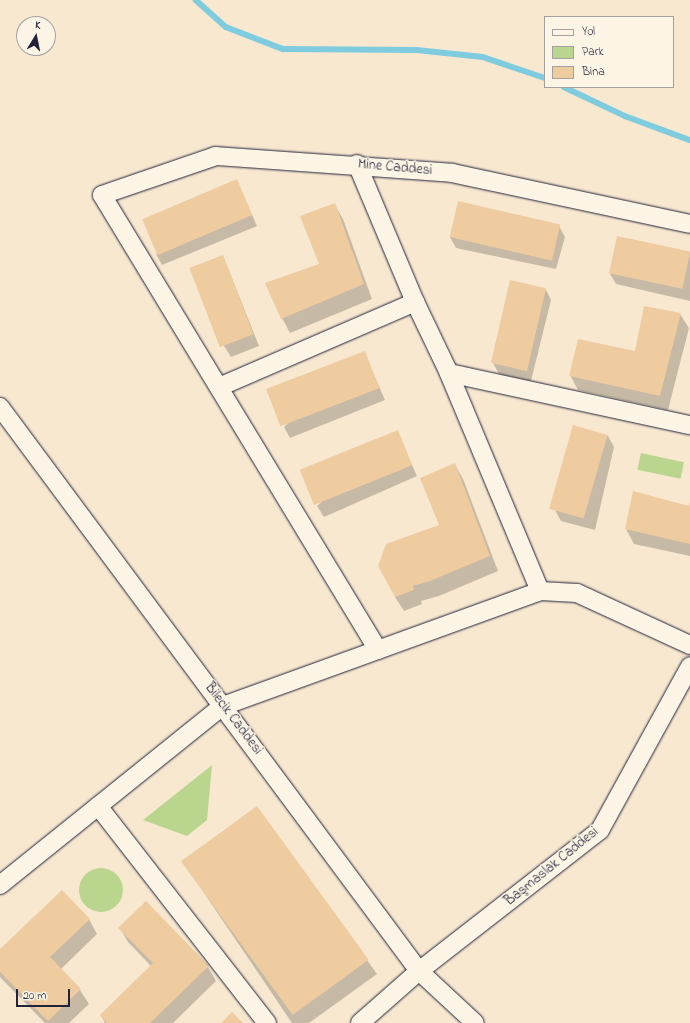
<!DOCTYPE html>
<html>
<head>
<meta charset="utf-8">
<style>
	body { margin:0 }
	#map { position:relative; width:690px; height:1023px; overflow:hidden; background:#f8e8d0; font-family:"Indie Flower",sans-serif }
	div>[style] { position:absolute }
	.green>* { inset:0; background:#bad68e; transform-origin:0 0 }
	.round { border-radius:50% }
	.shadow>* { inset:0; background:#0003 }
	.stream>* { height:5.5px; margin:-2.75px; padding:0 2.75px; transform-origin:2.75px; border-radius:2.75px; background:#80ccdf }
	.building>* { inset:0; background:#efcba0; transform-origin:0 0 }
	.roads { filter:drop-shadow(0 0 1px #22223b) drop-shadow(0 0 1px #22223b) }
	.minor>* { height:18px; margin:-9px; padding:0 9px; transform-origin:9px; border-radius:9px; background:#fcf5e5 }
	span { translate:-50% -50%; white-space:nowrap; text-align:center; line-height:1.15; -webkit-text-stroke:3px #fcf5e5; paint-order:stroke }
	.street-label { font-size:14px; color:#22223b }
	.legend { position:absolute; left:544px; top:16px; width:130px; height:72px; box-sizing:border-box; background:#fcf5e5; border:1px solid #a5a1a1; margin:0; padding:5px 7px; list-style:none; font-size:12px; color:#22223b }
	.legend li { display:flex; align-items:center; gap:8px; height:20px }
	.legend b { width:20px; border:1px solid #a5a1a1 }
	.north { position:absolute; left:16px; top:16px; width:40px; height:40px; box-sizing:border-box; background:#fcf5e5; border:1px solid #a5a1a1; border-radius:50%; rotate:10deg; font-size:11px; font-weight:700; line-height:16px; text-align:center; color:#22223b }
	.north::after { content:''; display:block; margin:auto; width:14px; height:18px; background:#22223b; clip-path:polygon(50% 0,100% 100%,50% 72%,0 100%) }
	.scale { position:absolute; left:16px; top:989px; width:54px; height:18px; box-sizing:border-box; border:2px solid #22223b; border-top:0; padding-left:5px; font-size:12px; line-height:14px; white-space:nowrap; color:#22223b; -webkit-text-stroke:3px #fcf5e5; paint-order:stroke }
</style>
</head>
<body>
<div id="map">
	<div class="green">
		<i style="left:641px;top:453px;width:44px;height:17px;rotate:12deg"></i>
		<i style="clip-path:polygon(212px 765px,207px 820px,187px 836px,143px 820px)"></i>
		<i class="round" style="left:79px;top:868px;width:44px;height:44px"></i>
	</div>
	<div class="shadow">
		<i style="clip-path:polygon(236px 180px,257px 226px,162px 265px,156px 254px)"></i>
		<i style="clip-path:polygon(334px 204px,343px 219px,372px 299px,290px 333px,282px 318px,320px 265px)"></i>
		<i style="clip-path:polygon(559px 226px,565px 237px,556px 269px,456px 248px,450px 237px)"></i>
		<i style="clip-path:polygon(690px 253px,690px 301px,616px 284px,609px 272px)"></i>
		<i style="clip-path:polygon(223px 256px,259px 346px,231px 357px,224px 346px)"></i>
		<i style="clip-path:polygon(545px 288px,551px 300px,531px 381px,499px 374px,493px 363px)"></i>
		<i style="clip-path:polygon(680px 314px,689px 328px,668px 410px,578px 390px,570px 375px,636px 352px)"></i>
		<i style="clip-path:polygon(364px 352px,385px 400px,290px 438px,284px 427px)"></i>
		<i style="clip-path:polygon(574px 426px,608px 436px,614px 447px,595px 530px,561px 521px,555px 510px)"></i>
		<i style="clip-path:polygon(397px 432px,417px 476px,324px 517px,317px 506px)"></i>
		<i style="clip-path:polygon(455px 465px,463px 479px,498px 571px,439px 596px,421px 601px,422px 604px,404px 611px,395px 597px,441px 526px)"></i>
		<i style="clip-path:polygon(690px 504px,690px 556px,634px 544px,626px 529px,689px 507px)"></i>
		<i style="clip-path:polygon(257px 808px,377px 974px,309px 1023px,292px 1023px,183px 862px)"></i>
		<i style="clip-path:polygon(89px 919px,97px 934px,61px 969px,80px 990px,89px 1004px,69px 1023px,45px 1023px,0 977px,0 951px)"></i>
		<i style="clip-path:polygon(120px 928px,208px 967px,216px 981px,173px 1023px,105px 1023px,101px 1015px,151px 966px,128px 942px)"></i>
	</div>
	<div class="stream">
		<i style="left:196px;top:0;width:40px;rotate:42deg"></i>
		<i style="left:226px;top:27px;width:61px;rotate:21.1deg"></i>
		<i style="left:283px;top:49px;width:134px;rotate:0.4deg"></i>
		<i style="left:417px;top:50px;width:66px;rotate:6.1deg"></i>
		<i style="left:483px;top:57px;width:65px;rotate:18.7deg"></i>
		<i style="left:564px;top:87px;width:68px;rotate:25.4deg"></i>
		<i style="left:625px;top:116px;width:69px;rotate:20.3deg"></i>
	</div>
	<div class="building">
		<i style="left:237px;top:179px;width:39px;height:103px;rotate:67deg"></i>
		<i style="left:458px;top:201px;width:105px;height:37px;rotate:13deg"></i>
		<i style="clip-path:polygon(335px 203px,364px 284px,281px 319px,265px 283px,319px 264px,300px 216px)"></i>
		<i style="left:617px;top:236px;width:75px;height:38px;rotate:12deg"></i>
		<i style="left:223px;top:255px;width:85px;height:36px;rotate:69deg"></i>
		<i style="left:510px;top:280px;width:37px;height:85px;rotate:13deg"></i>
		<i style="clip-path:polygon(644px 306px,681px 313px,660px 396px,569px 376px,578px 339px,635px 351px)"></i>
		<i style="left:365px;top:351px;width:40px;height:106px;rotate:69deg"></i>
		<i style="left:573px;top:425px;width:36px;height:87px;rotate:16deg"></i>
		<i style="left:398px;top:430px;width:38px;height:106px;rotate:68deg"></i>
		<i style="clip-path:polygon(455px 463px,490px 556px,430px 581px,413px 586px,414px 590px,395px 597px,378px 566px,386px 544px,439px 525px,420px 478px)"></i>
		<i style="clip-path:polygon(633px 491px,689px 506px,690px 502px,690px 544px,625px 529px)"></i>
		<i style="left:257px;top:806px;width:190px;height:94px;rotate:54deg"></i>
		<i style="clip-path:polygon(62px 890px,90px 919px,50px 957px,81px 989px,48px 1021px,0 972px,0 949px)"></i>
		<i style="clip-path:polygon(146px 901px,209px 966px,150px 1023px,107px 1023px,100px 1015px,153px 963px,118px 928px)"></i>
		<i style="clip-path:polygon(232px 1012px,243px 1023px,221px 1023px)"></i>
	</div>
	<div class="roads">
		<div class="minor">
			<i style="left:357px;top:164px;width:150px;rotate:67.2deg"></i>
			<i style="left:219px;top:387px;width:214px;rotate:-23.4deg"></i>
			<i style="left:415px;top:302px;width:79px;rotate:64.4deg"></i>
			<i style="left:0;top:407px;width:703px;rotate:53.39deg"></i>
			<i style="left:419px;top:971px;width:76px;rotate:42.9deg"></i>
			<i style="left:540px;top:591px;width:236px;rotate:-112.7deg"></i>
			<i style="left:449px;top:373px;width:247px;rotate:12.2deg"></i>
			<i style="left:378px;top:650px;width:532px;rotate:-121.24deg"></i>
			<i style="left:102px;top:195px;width:120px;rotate:-18.9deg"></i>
			<i style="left:216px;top:156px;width:237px;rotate:4.1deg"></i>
			<i style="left:452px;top:173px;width:243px;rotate:12.1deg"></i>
			<i style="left:98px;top:806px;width:275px;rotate:52.1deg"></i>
			<i style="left:0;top:885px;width:286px;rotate:-38.8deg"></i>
			<i style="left:223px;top:706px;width:337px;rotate:-19.9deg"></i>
			<i style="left:540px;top:591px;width:37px;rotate:3deg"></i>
			<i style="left:577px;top:593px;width:124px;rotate:24.7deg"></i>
			<i style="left:360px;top:1023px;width:79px;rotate:-41.4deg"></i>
			<i style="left:419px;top:971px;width:229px;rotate:-37.9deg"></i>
			<i style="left:600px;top:830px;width:187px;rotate:-61.2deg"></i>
		</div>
	</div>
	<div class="street-label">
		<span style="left:395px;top:168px;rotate:5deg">Mine Caddesi</span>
		<span style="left:233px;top:719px;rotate:53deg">Bilecik Caddesi</span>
		<span style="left:552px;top:867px;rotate:-39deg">Başmaslak Caddesi</span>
	</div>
	<ul class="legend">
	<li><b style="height:5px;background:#fcf5e5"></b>Yol</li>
	<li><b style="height:11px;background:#bad68e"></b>Park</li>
	<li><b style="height:11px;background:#efcba0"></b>Bina</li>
	</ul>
	<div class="north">K</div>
	<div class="scale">20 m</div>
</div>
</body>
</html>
